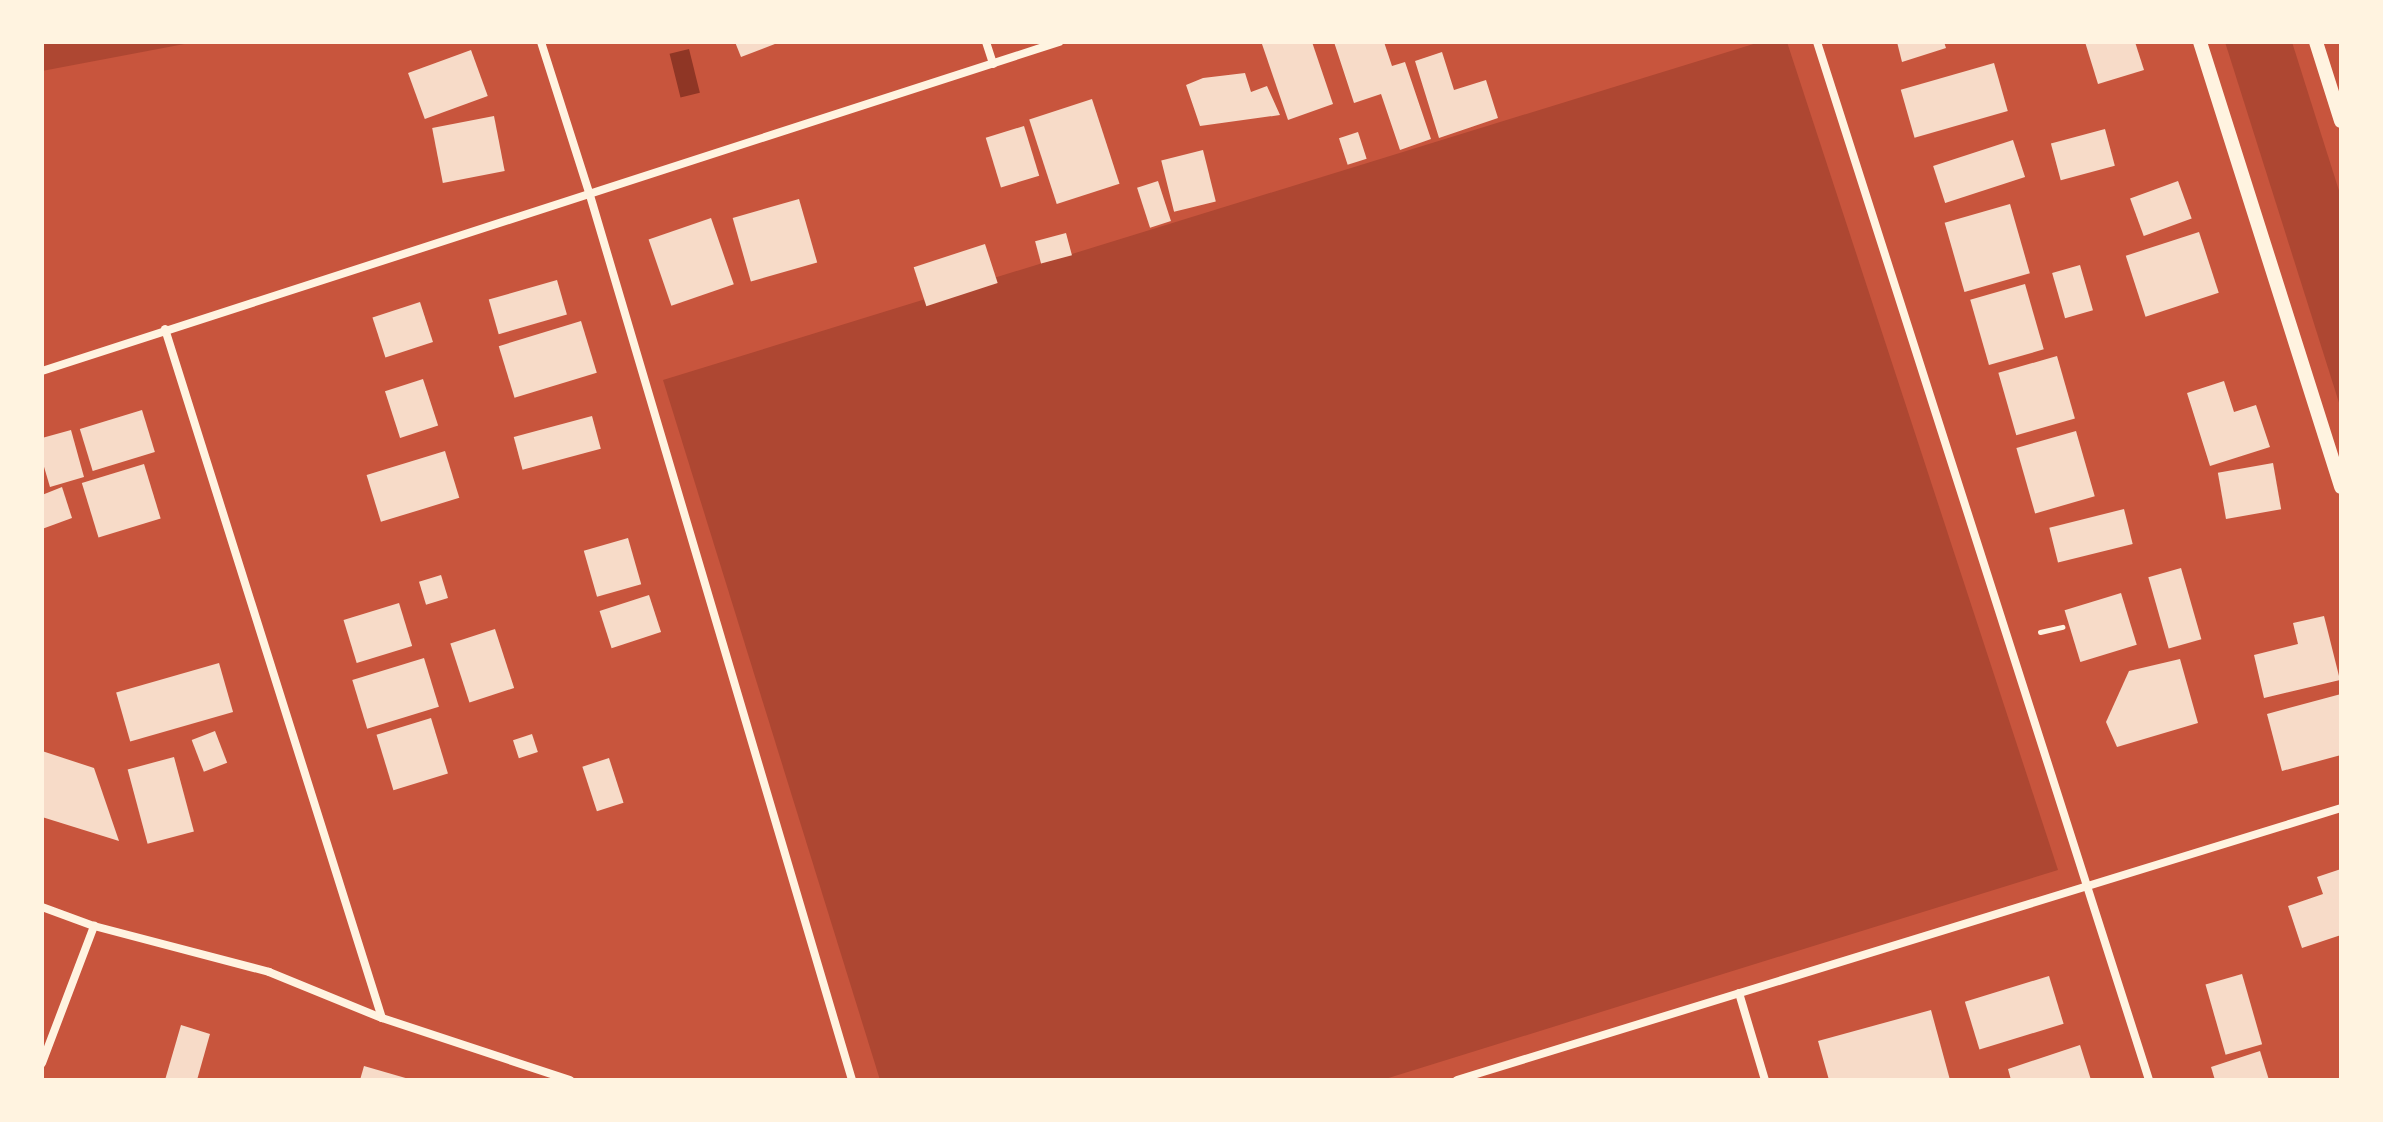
<!DOCTYPE html>
<html>
<head>
<meta charset="utf-8">
<style>
	body { margin:0 }
	#map { position:relative; width:2383px; height:1122px; overflow:hidden; background:#c8553d; font-family:Montserrat,sans-serif }
	div>[style] { position:absolute }
	.green>* { inset:0; background:#ae4732 }
	.water>* { inset:0; background:#8f3625; transform-origin:0 0 }
	.building>* { inset:0; background:#f7dbc8; transform-origin:0 0 }
	.path>* { height:5px; margin:-2.5px; padding:0 2.5px; transform-origin:2.5px; border-radius:2.5px; background:#fff3e0 }
	.minor>* { height:8px; margin:-4px; padding:0 4px; transform-origin:4px; border-radius:4px; background:#fff3e0 }
	.tertiary>* { height:14px; margin:-7px; padding:0 7px; transform-origin:7px; border-radius:7px; background:#fff3e0 }
	span { translate:-50% -50%; white-space:nowrap; text-align:center; line-height:1.15; -webkit-text-stroke:8px #fff3e0; paint-order:stroke }
	.frame { position:absolute; inset:0; border:44px solid #fff3e0; pointer-events:none }
</style>
</head>
<body>
<div id="map">
	<div class="green">
		<i style="clip-path:polygon(42px 42px,195px 42px,42px 71px)"></i>
		<i style="clip-path:polygon(1760px 42px,1787px 42px,2058px 870px,1382px 1080px,880px 1080px,663px 380px)"></i>
		<i style="clip-path:polygon(2225px 42px,2292px 42px,2341px 197px,2341px 409px)"></i>
	</div>
	<div class="water">
		<i style="left:689px;top:49px;width:45px;height:20px;rotate:76deg"></i>
	</div>
	<div class="building">
		<i style="clip-path:polygon(735px 42px,780px 42px,741px 57px)"></i>
		<i style="clip-path:polygon(1268px 42px,1312px 42px,1333px 104px,1288px 120px,1262px 44px)"></i>
		<i style="clip-path:polygon(1334px 42px,1384px 42px,1392px 66px,1405px 62px,1431px 139px,1400px 150px,1381px 94px,1354px 103px)"></i>
		<i style="clip-path:polygon(1897px 42px,1944px 42px,1946px 48px,1902px 62px)"></i>
		<i style="clip-path:polygon(2085px 42px,2135px 42px,2144px 70px,2098px 84px)"></i>
		<i style="left:471px;top:50px;width:49px;height:67px;rotate:70deg"></i>
		<i style="clip-path:polygon(1442px 52px,1454px 90px,1486px 80px,1498px 118px,1439px 138px,1415px 61px)"></i>
		<i style="left:1994px;top:63px;width:50px;height:97px;rotate:74deg"></i>
		<i style="clip-path:polygon(1245px 73px,1251px 92px,1267px 86px,1280px 115px,1200px 126px,1186px 85px,1203px 78px)"></i>
		<i style="left:1092px;top:99px;width:89px;height:66px;rotate:72deg"></i>
		<i style="left:494px;top:116px;width:56px;height:63px;rotate:79deg"></i>
		<i style="left:1024px;top:126px;width:52px;height:40px;rotate:73deg"></i>
		<i style="left:2105px;top:129px;width:38px;height:56px;rotate:75deg"></i>
		<i style="left:1358px;top:132px;width:28px;height:20px;rotate:72deg"></i>
		<i style="left:2013px;top:140px;width:39px;height:84px;rotate:72deg"></i>
		<i style="left:1203px;top:150px;width:53px;height:43px;rotate:76deg"></i>
		<i style="left:1158px;top:181px;width:42px;height:22px;rotate:72deg"></i>
		<i style="left:2178px;top:181px;width:40px;height:51px;rotate:70deg"></i>
		<i style="left:799px;top:199px;width:66px;height:69px;rotate:74deg"></i>
		<i style="left:2010px;top:204px;width:72px;height:68px;rotate:74deg"></i>
		<i style="left:711px;top:218px;width:70px;height:66px;rotate:71deg"></i>
		<i style="left:2199px;top:232px;width:64px;height:77px;rotate:72deg"></i>
		<i style="left:1066px;top:233px;width:23px;height:32px;rotate:75deg"></i>
		<i style="left:985px;top:244px;width:41px;height:75px;rotate:72deg"></i>
		<i style="left:2080px;top:265px;width:47px;height:29px;rotate:74deg"></i>
		<i style="left:557px;top:280px;width:36px;height:71px;rotate:74deg"></i>
		<i style="left:2025px;top:284px;width:68px;height:57px;rotate:74deg"></i>
		<i style="left:420px;top:302px;width:42px;height:50px;rotate:72deg"></i>
		<i style="left:581px;top:321px;width:54px;height:86px;rotate:73deg"></i>
		<i style="left:2057px;top:356px;width:65px;height:61px;rotate:74deg"></i>
		<i style="left:423px;top:379px;width:49px;height:40px;rotate:72deg"></i>
		<i style="clip-path:polygon(2224px 381px,2234px 412px,2256px 405px,2270px 447px,2210px 466px,2187px 393px)"></i>
		<i style="left:142px;top:410px;width:44px;height:65px;rotate:73deg"></i>
		<i style="left:592px;top:416px;width:34px;height:81px;rotate:75deg"></i>
		<i style="clip-path:polygon(71px 430px,84px 477px,50px 487px,42px 460px,42px 438px)"></i>
		<i style="left:2076px;top:431px;width:68px;height:62px;rotate:74deg"></i>
		<i style="left:445px;top:451px;width:49px;height:82px;rotate:73deg"></i>
		<i style="left:2273px;top:463px;width:47px;height:56px;rotate:80deg"></i>
		<i style="left:144px;top:464px;width:57px;height:65px;rotate:73deg"></i>
		<i style="clip-path:polygon(62px 487px,72px 518px,42px 529px,42px 495px)"></i>
		<i style="left:2124px;top:509px;width:36px;height:77px;rotate:76deg"></i>
		<i style="left:628px;top:538px;width:48px;height:46px;rotate:74deg"></i>
		<i style="left:2181px;top:568px;width:74px;height:34px;rotate:74deg"></i>
		<i style="left:441px;top:575px;width:24px;height:23px;rotate:73deg"></i>
		<i style="left:2121px;top:593px;width:54px;height:59px;rotate:73deg"></i>
		<i style="left:649px;top:595px;width:39px;height:52px;rotate:72deg"></i>
		<i style="left:399px;top:603px;width:45px;height:58px;rotate:73deg"></i>
		<i style="clip-path:polygon(2324px 616px,2340px 680px,2264px 698px,2254px 655px,2298px 644px,2293px 623px)"></i>
		<i style="left:495px;top:629px;width:62px;height:47px;rotate:72deg"></i>
		<i style="left:424px;top:658px;width:51px;height:75px;rotate:73deg"></i>
		<i style="clip-path:polygon(2180px 659px,2198px 723px,2117px 747px,2106px 722px,2129px 671px)"></i>
		<i style="left:219px;top:663px;width:51px;height:107px;rotate:74deg"></i>
		<i style="clip-path:polygon(2341px 694px,2341px 755px,2282px 771px,2267px 714px)"></i>
		<i style="left:431px;top:718px;width:58px;height:57px;rotate:73deg"></i>
		<i style="left:215px;top:731px;width:34px;height:25px;rotate:69deg"></i>
		<i style="left:532px;top:734px;width:19px;height:20px;rotate:72deg"></i>
		<i style="clip-path:polygon(42px 751px,94px 768px,119px 841px,42px 817px)"></i>
		<i style="left:174px;top:757px;width:77px;height:48px;rotate:75deg"></i>
		<i style="left:609px;top:758px;width:47px;height:28px;rotate:72deg"></i>
		<i style="clip-path:polygon(2341px 869px,2341px 935px,2302px 948px,2288px 906px,2323px 894px,2317px 877px)"></i>
		<i style="left:2242px;top:974px;width:73px;height:38px;rotate:74deg"></i>
		<i style="left:2049px;top:976px;width:50px;height:88px;rotate:73deg"></i>
		<i style="clip-path:polygon(1931px 1010px,1950px 1080px,1829px 1080px,1818px 1041px)"></i>
		<i style="clip-path:polygon(181px 1025px,210px 1034px,197px 1080px,165px 1080px)"></i>
		<i style="clip-path:polygon(2080px 1045px,2091px 1080px,2011px 1080px,2008px 1069px)"></i>
		<i style="clip-path:polygon(2260px 1051px,2269px 1080px,2215px 1080px,2211px 1067px)"></i>
		<i style="clip-path:polygon(364px 1066px,409px 1079px,409px 1080px,360px 1080px)"></i>
	</div>
	<div class="path">
		<i style="left:2040px;top:632px;width:23px;rotate:-13deg"></i>
	</div>
	<div class="minor">
		<i style="left:541px;top:42px;width:157px;rotate:72.3deg"></i>
		<i style="left:589px;top:192px;width:926px;rotate:73.5deg"></i>
		<i style="left:986px;top:42px;width:23px;rotate:72deg"></i>
		<i style="left:1817px;top:42px;width:1090px;rotate:72.26deg"></i>
		<i style="left:165px;top:329px;width:722px;rotate:72.52deg"></i>
		<i style="left:42px;top:371px;width:1069px;rotate:-17.93deg"></i>
		<i style="left:42px;top:907px;width:55px;rotate:20.1deg"></i>
		<i style="left:94px;top:926px;width:181px;rotate:14.7deg"></i>
		<i style="left:269px;top:972px;width:122px;rotate:22.2deg"></i>
		<i style="left:382px;top:1018px;width:198px;rotate:18.3deg"></i>
		<i style="left:1739px;top:993px;width:91px;rotate:73.4deg"></i>
		<i style="left:42px;top:1063px;width:147px;rotate:-69.2deg"></i>
		<i style="left:1457px;top:1080px;width:925px;rotate:-17.1deg"></i>
	</div>
	<div class="tertiary">
		<i style="left:2200px;top:42px;width:467px;rotate:72.4deg"></i>
		<i style="left:2316px;top:42px;width:83px;rotate:72.4deg"></i>
	</div>
	<div class="frame"></div>
</div>
</body>
</html>
